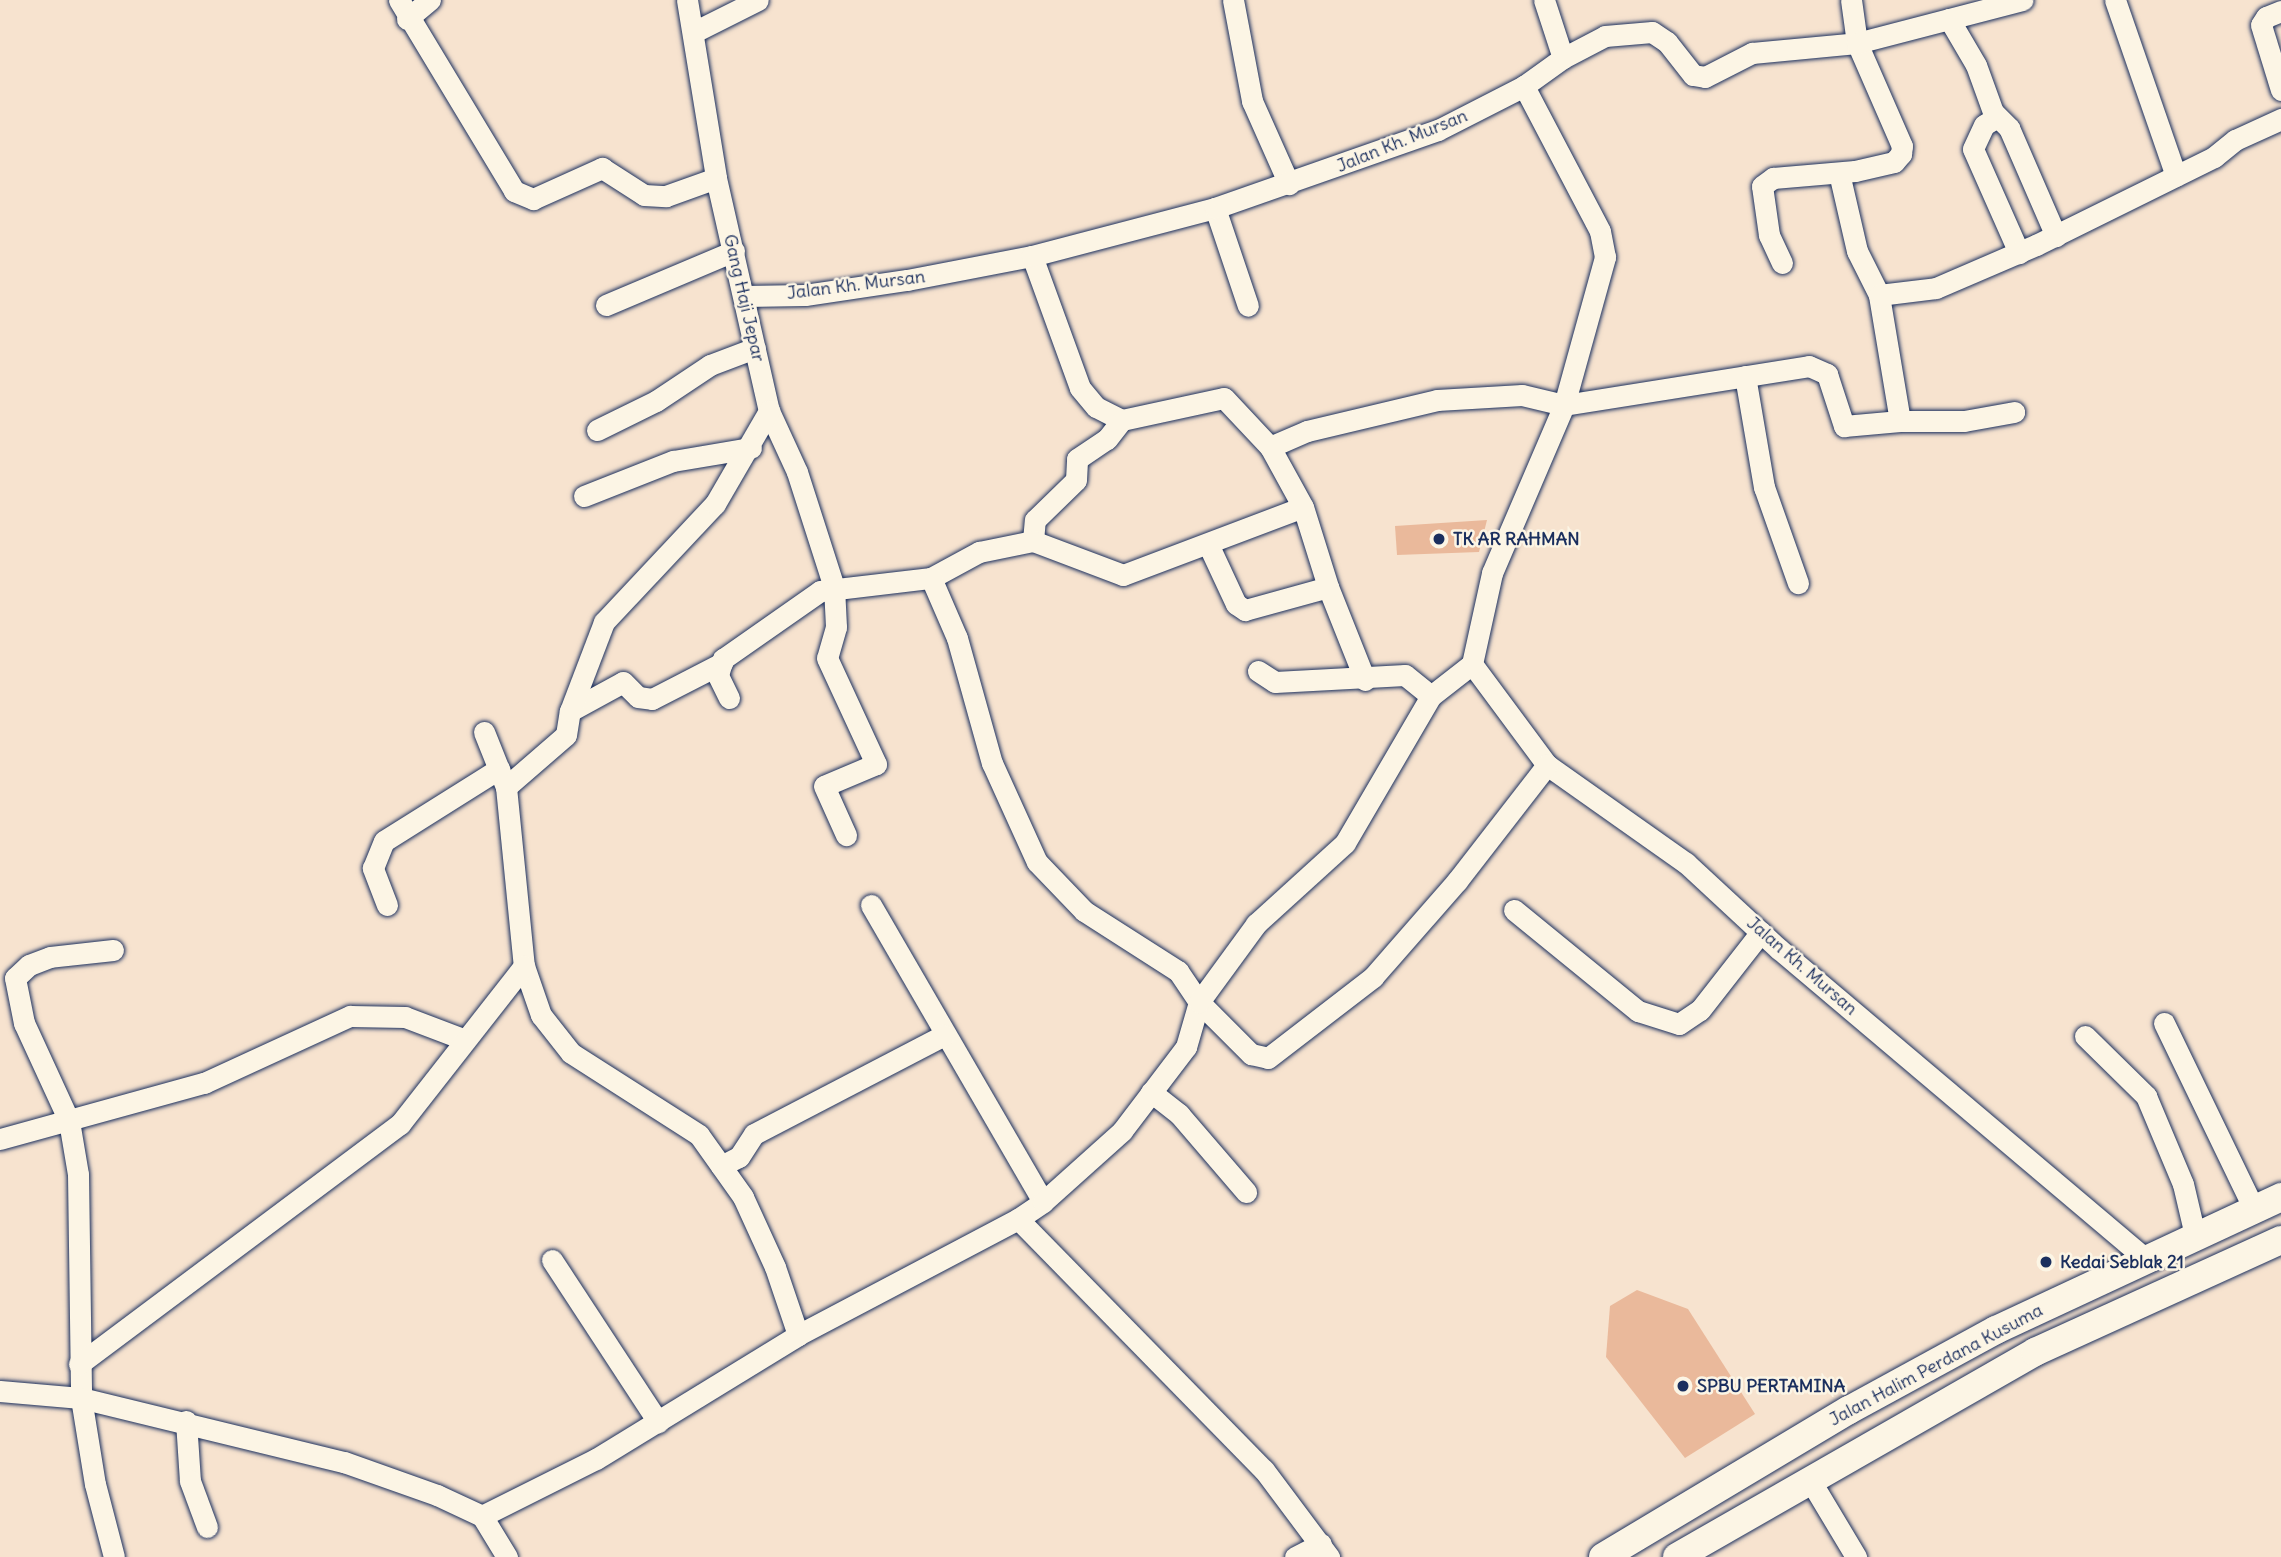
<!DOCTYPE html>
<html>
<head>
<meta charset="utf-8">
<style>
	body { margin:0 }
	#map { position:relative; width:2281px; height:1557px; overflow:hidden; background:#f7e3cf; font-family:Delius,sans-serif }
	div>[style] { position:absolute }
	.building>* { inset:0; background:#eab99b }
	.roads { filter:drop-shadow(0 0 2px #1b2f5e) drop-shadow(0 0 2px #1b2f5e) }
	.minor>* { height:21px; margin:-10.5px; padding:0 10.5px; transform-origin:10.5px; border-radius:10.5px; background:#fcf5e5 }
	.major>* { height:28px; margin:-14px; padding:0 14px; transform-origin:14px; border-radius:14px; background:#fcf5e5 }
	.dots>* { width:19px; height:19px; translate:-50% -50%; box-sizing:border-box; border:4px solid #fcf5e5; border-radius:50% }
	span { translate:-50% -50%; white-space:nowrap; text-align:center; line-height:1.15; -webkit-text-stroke:5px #fcf5e5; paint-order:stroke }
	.street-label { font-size:18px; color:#1b2f5e }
	.poi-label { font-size:18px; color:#1b2f5e; font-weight:700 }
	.left { translate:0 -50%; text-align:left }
</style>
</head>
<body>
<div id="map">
	<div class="building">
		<i style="clip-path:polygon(1487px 520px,1479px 552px,1397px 555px,1395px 526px)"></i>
		<i style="clip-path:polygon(1637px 1290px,1688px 1309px,1755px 1414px,1685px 1458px,1606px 1357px,1610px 1306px)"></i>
	</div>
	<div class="roads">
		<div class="minor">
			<i style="left:399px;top:0;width:223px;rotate:58.9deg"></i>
			<i style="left:514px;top:191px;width:21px;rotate:23deg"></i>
			<i style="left:533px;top:199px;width:76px;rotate:-24.2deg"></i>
			<i style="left:602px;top:168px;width:50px;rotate:32.7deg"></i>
			<i style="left:644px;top:195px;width:22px;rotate:3deg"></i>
			<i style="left:666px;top:196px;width:53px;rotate:-19.8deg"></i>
			<i style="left:687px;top:0;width:180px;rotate:80.7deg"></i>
			<i style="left:716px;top:178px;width:239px;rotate:77.2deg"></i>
			<i style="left:769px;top:411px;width:67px;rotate:65.3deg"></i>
			<i style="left:797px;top:472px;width:121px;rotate:72.2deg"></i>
			<i style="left:834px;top:587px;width:40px;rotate:87.1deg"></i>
			<i style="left:836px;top:627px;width:32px;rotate:106deg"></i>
			<i style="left:827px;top:658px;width:117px;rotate:65.2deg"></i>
			<i style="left:876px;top:764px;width:56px;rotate:157.1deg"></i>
			<i style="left:824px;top:786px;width:54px;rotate:65.8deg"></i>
			<i style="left:1233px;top:0;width:103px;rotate:79.3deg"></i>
			<i style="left:1252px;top:101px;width:91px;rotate:66deg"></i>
			<i style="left:1544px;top:0;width:61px;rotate:71.9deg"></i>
			<i style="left:2115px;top:0;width:186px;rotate:70.9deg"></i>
			<i style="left:2281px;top:11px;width:16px;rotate:158deg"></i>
			<i style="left:2266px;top:17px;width:9px;rotate:122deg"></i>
			<i style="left:2261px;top:25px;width:68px;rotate:72.9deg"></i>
			<i style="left:407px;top:19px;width:30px;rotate:-40deg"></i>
			<i style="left:1949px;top:19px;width:53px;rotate:59.6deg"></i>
			<i style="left:1976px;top:65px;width:50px;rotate:70.1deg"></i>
			<i style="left:1993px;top:112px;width:23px;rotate:45deg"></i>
			<i style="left:2009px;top:128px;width:118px;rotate:66.5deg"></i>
			<i style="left:696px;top:31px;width:69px;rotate:-26.6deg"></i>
			<i style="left:1997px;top:117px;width:15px;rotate:148deg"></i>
			<i style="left:1984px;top:125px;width:26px;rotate:115deg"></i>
			<i style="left:1973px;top:149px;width:114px;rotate:66.1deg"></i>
			<i style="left:1839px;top:173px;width:80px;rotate:77deg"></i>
			<i style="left:1857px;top:251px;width:49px;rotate:63.4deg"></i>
			<i style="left:1215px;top:208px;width:103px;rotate:71.4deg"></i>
			<i style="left:1032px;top:256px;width:140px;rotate:70deg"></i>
			<i style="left:1080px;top:388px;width:25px;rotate:50deg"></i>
			<i style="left:1096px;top:407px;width:29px;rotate:27deg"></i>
			<i style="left:1782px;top:263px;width:31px;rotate:-115deg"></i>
			<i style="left:1769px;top:235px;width:49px;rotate:-98.1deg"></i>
			<i style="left:1762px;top:186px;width:14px;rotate:-36deg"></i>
			<i style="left:1773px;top:178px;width:82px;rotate:-4.9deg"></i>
			<i style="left:1855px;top:171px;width:40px;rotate:-13deg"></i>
			<i style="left:1894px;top:162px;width:11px;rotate:-49deg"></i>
			<i style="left:1901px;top:154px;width:8px;rotate:-83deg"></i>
			<i style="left:1902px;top:146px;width:112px;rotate:-113.6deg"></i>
			<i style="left:1857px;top:43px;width:43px;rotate:-97.9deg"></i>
			<i style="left:745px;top:296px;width:60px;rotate:-1deg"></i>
			<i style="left:805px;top:295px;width:103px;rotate:-8.4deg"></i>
			<i style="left:907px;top:280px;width:127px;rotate:-10.9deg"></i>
			<i style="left:1032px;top:256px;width:189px;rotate:-14.7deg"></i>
			<i style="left:1215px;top:208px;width:236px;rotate:-19.3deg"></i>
			<i style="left:1438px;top:130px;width:97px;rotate:-27.1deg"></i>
			<i style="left:1524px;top:86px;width:48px;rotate:-35.7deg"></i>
			<i style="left:1563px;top:58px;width:47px;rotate:-27.6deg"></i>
			<i style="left:1605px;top:36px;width:47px;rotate:-4.9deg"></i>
			<i style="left:1652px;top:32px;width:18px;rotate:34deg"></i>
			<i style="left:1667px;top:42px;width:42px;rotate:51.8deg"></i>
			<i style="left:1693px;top:75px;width:12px;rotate:9deg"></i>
			<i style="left:1705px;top:77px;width:53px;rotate:-27.1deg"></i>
			<i style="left:1752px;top:53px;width:105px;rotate:-5.4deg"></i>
			<i style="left:1857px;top:43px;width:171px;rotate:-14.6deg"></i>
			<i style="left:606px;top:305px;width:139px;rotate:-22.9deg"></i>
			<i style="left:1745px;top:376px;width:113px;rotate:80.3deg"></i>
			<i style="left:1764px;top:487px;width:102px;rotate:70.5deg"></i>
			<i style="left:1900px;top:421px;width:64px"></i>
			<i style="left:1964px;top:421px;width:51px;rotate:-10.2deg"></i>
			<i style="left:597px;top:430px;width:66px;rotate:-26.2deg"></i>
			<i style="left:656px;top:401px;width:65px;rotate:-33.7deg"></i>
			<i style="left:710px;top:365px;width:48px;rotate:-20.7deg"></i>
			<i style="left:1270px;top:447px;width:40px;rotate:-23.4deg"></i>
			<i style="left:1307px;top:431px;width:134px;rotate:-13.4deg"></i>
			<i style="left:1437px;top:400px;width:85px;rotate:-3.4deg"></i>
			<i style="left:1522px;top:395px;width:43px;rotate:13.4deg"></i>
			<i style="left:1564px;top:405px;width:248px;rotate:-9deg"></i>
			<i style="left:1809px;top:366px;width:20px;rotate:24deg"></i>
			<i style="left:1827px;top:374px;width:55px;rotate:71.9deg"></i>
			<i style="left:1844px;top:426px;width:56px;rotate:-5.1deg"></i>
			<i style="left:1900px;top:421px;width:128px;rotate:-99.5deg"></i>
			<i style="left:1879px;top:295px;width:57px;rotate:-7deg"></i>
			<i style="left:1936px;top:288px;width:109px;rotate:-23.3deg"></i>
			<i style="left:2036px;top:245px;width:199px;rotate:-26.3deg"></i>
			<i style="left:2214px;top:157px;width:27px;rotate:-39deg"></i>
			<i style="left:2235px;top:140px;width:51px;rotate:-24.5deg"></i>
			<i style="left:584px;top:496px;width:96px;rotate:-21.5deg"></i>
			<i style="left:673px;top:461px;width:79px;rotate:-9.5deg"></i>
			<i style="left:1033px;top:541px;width:21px;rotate:-85deg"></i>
			<i style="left:1035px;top:520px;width:57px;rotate:-44.3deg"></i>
			<i style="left:1076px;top:480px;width:21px;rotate:-87deg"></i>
			<i style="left:1077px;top:459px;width:36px;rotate:-34deg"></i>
			<i style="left:1107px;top:439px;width:24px;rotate:-52deg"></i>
			<i style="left:1122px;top:420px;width:104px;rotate:-12.2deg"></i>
			<i style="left:1224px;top:398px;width:67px;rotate:46.8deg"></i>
			<i style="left:1270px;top:447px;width:68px;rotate:61.2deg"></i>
			<i style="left:1303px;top:507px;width:84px;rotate:72.6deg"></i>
			<i style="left:1328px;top:587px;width:100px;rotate:68.3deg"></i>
			<i style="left:1208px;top:544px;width:66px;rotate:65deg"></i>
			<i style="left:1236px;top:604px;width:11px;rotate:34deg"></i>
			<i style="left:1245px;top:610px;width:86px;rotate:-15.5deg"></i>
			<i style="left:931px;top:578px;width:55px;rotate:-28.4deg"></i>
			<i style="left:979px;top:552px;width:55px;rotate:-11.5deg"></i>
			<i style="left:1033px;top:541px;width:96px;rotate:20.7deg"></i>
			<i style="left:1123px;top:575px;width:192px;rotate:-20.7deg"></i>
			<i style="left:1472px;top:664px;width:126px;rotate:53.4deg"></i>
			<i style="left:1547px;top:765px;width:170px;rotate:35.2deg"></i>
			<i style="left:1686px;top:863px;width:127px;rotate:42.8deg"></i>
			<i style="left:1779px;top:949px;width:479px;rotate:40.2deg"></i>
			<i style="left:1258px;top:671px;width:20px;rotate:33deg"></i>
			<i style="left:1275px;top:682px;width:130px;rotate:-3.1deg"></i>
			<i style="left:1405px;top:675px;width:33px;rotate:39deg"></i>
			<i style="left:729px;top:698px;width:25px;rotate:-116deg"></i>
			<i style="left:718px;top:675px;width:17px;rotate:-73deg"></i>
			<i style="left:723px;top:659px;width:118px;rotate:-35deg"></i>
			<i style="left:820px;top:591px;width:112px;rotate:-6.7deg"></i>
			<i style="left:931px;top:578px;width:65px;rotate:66.6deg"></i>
			<i style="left:957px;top:638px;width:130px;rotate:74.4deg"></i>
			<i style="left:992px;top:763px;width:109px;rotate:65.6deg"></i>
			<i style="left:1037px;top:862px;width:68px;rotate:46.2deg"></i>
			<i style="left:1084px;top:911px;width:112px;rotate:32.6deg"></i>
			<i style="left:1178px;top:971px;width:37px;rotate:56deg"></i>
			<i style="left:1199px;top:1002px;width:74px;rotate:45deg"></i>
			<i style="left:1251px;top:1054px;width:17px;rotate:13deg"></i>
			<i style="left:1268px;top:1058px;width:133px;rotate:-37.6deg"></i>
			<i style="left:1373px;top:977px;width:128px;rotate:-48.8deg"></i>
			<i style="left:1457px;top:881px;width:147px;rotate:-52.2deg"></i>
			<i style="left:570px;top:711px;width:60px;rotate:-28.7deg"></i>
			<i style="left:623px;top:682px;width:21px;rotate:45deg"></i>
			<i style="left:638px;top:697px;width:14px;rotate:8deg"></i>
			<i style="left:652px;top:699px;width:79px;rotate:-27.2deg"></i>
			<i style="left:484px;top:732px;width:59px;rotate:68.2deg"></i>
			<i style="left:506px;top:787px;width:180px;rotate:84.3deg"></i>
			<i style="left:524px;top:966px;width:52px;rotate:70.9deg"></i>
			<i style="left:541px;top:1015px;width:48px;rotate:51.7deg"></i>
			<i style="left:571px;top:1053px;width:152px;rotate:32.6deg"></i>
			<i style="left:699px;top:1135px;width:76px;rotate:54.6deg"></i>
			<i style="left:743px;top:1197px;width:77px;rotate:65.4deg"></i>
			<i style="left:775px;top:1267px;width:72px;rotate:71.3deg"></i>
			<i style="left:506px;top:787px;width:79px;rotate:-40.9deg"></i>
			<i style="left:566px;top:735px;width:24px;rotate:-81deg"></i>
			<i style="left:570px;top:711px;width:95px;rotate:-69.1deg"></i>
			<i style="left:604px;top:622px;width:162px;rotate:-46.8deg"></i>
			<i style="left:715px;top:504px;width:108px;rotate:-59.9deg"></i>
			<i style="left:387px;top:905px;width:40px;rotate:-111deg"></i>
			<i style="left:373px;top:868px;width:29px;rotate:-68deg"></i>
			<i style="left:384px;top:841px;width:136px;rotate:-32.1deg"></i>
			<i style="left:871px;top:905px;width:343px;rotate:59.9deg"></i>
			<i style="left:1514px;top:910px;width:160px;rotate:39.2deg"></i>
			<i style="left:1638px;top:1011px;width:43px;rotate:17.6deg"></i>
			<i style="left:1679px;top:1024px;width:25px;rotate:-34deg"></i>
			<i style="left:1700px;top:1010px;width:99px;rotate:-52deg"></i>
			<i style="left:113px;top:950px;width:63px;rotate:173.7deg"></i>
			<i style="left:50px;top:957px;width:22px;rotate:159deg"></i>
			<i style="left:29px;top:965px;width:19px;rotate:137deg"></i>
			<i style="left:15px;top:978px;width:46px;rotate:78.7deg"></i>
			<i style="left:24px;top:1023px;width:108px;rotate:65.3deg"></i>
			<i style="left:69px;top:1121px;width:54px;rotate:80.4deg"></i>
			<i style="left:78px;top:1174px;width:224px;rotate:89.2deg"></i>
			<i style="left:81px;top:1398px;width:87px;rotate:80.8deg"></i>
			<i style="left:95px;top:1484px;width:75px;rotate:75.4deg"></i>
			<i style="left:2164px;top:1023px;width:207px;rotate:64.2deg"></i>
			<i style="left:2085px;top:1036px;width:86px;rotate:44.5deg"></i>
			<i style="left:2146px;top:1096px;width:95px;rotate:67.2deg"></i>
			<i style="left:2183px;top:1184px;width:52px;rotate:76.8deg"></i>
			<i style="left:1151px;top:1092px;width:36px;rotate:38deg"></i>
			<i style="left:1179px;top:1114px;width:103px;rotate:49.3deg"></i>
			<i style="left:0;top:1139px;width:212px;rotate:-15.4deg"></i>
			<i style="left:204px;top:1083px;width:161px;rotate:-24.7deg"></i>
			<i style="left:350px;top:1016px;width:55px;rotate:1deg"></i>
			<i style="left:405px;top:1017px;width:62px;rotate:20.8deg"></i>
			<i style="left:721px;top:1166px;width:20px;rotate:-27deg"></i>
			<i style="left:739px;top:1157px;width:27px;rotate:-57deg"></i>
			<i style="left:754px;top:1134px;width:214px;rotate:-27.5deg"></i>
			<i style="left:1018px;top:1219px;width:351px;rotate:45.6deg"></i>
			<i style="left:1264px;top:1470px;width:109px;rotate:53.2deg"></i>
			<i style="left:552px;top:1260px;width:194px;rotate:56.8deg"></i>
			<i style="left:79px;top:1364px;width:401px;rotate:-36.8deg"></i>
			<i style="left:400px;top:1124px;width:201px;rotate:-51.9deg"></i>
			<i style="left:0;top:1391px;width:81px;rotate:4.9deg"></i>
			<i style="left:81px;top:1398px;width:271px;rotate:13.7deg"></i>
			<i style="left:344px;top:1462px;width:99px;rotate:19.5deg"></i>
			<i style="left:437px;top:1495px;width:50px;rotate:25deg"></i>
			<i style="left:482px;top:1516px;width:48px;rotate:58.6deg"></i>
			<i style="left:186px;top:1421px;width:60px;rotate:86.2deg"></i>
			<i style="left:190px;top:1481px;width:49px;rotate:69.7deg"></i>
			<i style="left:1810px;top:1480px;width:90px;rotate:59.1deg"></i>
			<i style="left:482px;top:1516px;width:127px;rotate:-26.6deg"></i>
			<i style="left:596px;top:1459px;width:237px;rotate:-31.5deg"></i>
			<i style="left:798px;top:1335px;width:249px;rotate:-27.8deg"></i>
			<i style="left:1018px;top:1219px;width:30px;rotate:-34deg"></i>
			<i style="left:1043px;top:1202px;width:106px;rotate:-41.9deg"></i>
			<i style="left:1122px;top:1131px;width:106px;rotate:-52.7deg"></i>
			<i style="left:1186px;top:1047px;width:47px;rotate:-73.9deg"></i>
			<i style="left:1199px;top:1002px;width:97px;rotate:-53.8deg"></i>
			<i style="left:1256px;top:924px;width:120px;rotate:-42.3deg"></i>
			<i style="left:1345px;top:843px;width:170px;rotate:-59.7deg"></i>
			<i style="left:1431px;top:696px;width:52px;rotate:-38deg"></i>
			<i style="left:1472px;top:664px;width:93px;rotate:-77.6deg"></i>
			<i style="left:1492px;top:573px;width:183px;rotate:-66.8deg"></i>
			<i style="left:1564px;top:405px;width:154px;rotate:-74.5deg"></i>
			<i style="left:1605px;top:257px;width:26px;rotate:-101deg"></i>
			<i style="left:1600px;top:231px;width:164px;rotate:-117.7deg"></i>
			<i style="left:1295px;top:1557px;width:29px;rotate:-27deg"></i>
		</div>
		<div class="major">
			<i style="left:1603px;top:1557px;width:287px;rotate:-30.9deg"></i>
			<i style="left:1849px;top:1410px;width:167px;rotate:-28.6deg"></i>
			<i style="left:1996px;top:1330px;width:315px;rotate:-25deg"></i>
			<i style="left:1677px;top:1557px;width:413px;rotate:-29.8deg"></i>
			<i style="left:2035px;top:1352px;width:270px;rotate:-24.5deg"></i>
		</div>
	</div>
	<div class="dots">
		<i style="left:1439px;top:539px;background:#1b2f5e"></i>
		<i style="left:2046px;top:1262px;background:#1b2f5e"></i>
		<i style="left:1683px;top:1386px;background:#1b2f5e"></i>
	</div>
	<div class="street-label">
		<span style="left:1402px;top:141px;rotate:-22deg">Jalan Kh. Mursan</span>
		<span style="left:856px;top:285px;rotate:-7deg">Jalan Kh. Mursan</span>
		<span style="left:744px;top:298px;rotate:77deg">Gang Haji Jepar</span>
		<span style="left:1802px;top:966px;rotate:41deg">Jalan Kh. Mursan</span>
		<span style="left:1936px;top:1365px;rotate:-28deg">Jalan Halim Perdana Kusuma</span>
	</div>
	<div class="poi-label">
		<span class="left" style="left:1453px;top:539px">TK AR RAHMAN</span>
		<span class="left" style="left:2060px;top:1262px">Kedai Seblak 21</span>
		<span class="left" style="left:1697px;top:1386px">SPBU PERTAMINA</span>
	</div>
</div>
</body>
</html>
